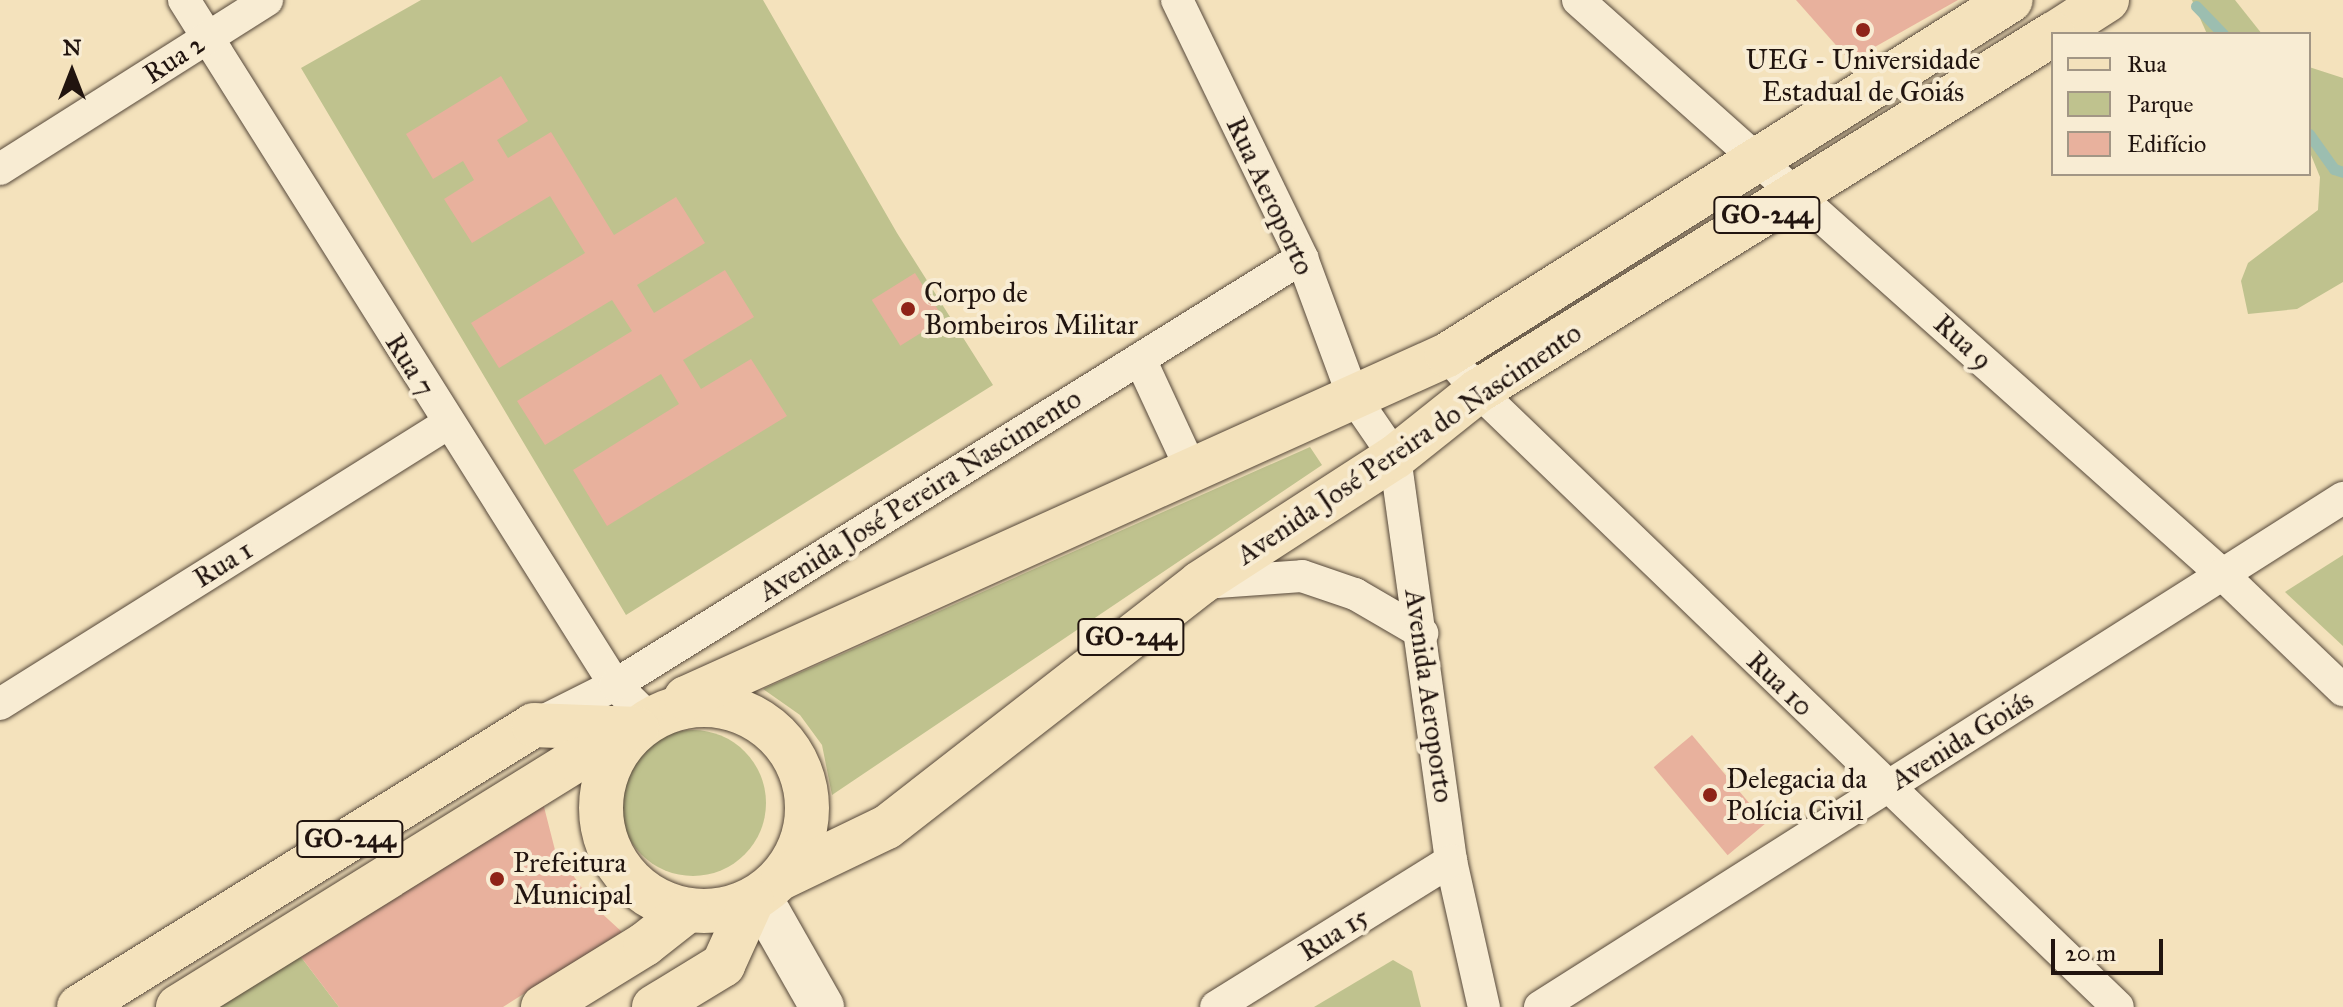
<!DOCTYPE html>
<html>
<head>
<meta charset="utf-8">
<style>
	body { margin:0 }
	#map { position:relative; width:2343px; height:1007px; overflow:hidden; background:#f4e2bc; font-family:"IM FELL Great Primer",serif }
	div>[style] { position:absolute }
	.green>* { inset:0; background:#bfc28e }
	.round { border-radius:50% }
	.stream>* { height:11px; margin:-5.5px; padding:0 5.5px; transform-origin:5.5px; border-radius:5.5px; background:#9cbeb0 }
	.building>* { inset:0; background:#e8b19d; transform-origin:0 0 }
	.roads { filter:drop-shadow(0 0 2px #56483a) drop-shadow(0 0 2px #56483a) }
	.street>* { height:32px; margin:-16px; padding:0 16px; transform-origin:16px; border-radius:16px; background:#f8ecd3 }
	.secondary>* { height:44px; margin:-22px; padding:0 22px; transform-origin:22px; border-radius:22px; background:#f8ecd3 }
	.primary>* { height:44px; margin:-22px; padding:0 22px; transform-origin:22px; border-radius:22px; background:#f4e2bc }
	.primary>.ring { margin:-22px; padding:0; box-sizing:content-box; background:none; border:44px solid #f4e2bc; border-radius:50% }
	.dots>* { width:22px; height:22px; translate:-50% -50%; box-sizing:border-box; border:4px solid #f8ecd3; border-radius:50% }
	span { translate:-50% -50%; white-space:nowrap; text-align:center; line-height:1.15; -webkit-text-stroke:8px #f8ecd3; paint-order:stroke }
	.shield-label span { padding:2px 6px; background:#f8ecd3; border:2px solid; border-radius:6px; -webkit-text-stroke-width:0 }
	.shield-label { font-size:26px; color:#21140f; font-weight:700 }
	.street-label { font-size:28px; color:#21140f }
	.poi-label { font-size:28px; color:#21140f }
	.left { translate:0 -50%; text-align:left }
	.legend { position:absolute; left:2051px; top:32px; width:260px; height:144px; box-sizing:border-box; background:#f8ecd3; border:2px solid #a29685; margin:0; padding:10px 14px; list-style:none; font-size:24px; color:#21140f }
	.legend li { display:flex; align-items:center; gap:16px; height:40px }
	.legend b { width:40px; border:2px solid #a29685 }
	.north { position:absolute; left:32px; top:32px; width:80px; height:80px; -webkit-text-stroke:6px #f8ecd3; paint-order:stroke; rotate:0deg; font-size:22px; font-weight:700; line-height:32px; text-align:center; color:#21140f }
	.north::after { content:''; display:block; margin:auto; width:28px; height:36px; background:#21140f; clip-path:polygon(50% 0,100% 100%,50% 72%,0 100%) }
	.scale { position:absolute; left:2051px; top:939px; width:112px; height:36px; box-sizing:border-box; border:4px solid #21140f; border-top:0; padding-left:10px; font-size:24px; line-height:28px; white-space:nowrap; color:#21140f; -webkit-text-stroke:6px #f8ecd3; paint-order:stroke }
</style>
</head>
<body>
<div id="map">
	<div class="green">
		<i style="clip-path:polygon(421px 0,763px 0,897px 233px,993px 385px,626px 615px,301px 68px)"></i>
		<i style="clip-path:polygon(2192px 0,2235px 0,2262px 34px,2207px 34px)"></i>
		<i style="clip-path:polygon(2309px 67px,2343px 78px,2343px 282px,2297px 309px,2248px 314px,2241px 281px,2248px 263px,2318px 210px,2320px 177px,2309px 150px)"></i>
		<i style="clip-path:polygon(1310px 447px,1322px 465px,832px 795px,822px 745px,800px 715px,763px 689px)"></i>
		<i style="clip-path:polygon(2343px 555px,2343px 646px,2285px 592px)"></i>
		<i class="round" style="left:620px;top:730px;width:146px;height:146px"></i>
		<i style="clip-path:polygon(298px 953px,339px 1007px,212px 1007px)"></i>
		<i style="clip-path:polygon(1393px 960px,1412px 971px,1421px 1007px,1314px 1007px)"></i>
	</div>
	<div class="stream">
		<i style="left:2196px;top:6px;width:39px;rotate:46deg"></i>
		<i style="left:2309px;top:134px;width:43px;rotate:54.5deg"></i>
		<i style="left:2334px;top:169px;width:9px;rotate:18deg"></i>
	</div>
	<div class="building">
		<i style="clip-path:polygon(1796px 0,1958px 0,1850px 61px)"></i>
		<i style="clip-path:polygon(501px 76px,528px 121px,497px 140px,508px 158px,551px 132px,614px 235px,676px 197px,705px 243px,637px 285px,654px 313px,725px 270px,754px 317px,683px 360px,701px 389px,751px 359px,787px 416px,607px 526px,573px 470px,679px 404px,661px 374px,545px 445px,517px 401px,632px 331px,612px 300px,499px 368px,471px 323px,585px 253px,550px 196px,472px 243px,444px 199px,474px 180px,463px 161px,433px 179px,406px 134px)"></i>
		<i style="left:915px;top:273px;width:54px;height:51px;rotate:58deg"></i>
		<i style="left:1692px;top:735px;width:115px;height:50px;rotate:50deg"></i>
		<i style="clip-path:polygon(543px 803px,555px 850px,597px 909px,622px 932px,503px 1007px,339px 1007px,298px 953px)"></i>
	</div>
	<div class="roads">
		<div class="street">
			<i style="left:184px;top:0;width:809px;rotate:57.82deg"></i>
			<i style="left:615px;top:685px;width:49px;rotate:44.2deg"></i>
			<i style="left:1177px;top:0;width:287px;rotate:64.1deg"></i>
			<i style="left:1302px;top:258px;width:147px;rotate:69.7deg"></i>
			<i style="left:1353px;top:396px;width:74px;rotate:55.5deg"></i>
			<i style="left:1395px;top:457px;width:408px;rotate:82.1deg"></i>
			<i style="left:1451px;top:861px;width:150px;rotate:77.3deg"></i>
			<i style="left:1578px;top:0;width:863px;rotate:41.71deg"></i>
			<i style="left:2222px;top:574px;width:168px;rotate:43.8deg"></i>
			<i style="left:0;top:169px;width:316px;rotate:-32.3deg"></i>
			<i style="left:1447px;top:355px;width:48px;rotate:49.3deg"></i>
			<i style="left:1478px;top:391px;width:888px;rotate:43.91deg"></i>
			<i style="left:1140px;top:359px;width:121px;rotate:65.1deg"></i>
			<i style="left:1203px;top:583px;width:99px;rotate:-4deg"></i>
			<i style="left:1302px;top:576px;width:56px;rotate:18.8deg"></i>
			<i style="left:1355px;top:594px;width:78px;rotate:30.2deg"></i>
			<i style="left:0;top:704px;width:527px;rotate:-32.06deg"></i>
			<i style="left:537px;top:724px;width:87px;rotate:-26.6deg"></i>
			<i style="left:615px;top:685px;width:809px;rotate:-31.86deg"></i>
			<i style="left:1216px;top:1007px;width:277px;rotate:-31.9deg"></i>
			<i style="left:1540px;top:1007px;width:951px;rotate:-32.37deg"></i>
		</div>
		<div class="secondary">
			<i style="left:759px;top:896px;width:128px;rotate:60.4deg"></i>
		</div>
		<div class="primary">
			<i style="left:2054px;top:34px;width:63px;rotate:-32.7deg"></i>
			<i class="ring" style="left:601px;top:705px;width:162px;height:162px"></i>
			<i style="left:681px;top:707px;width:10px;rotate:-61deg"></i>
			<i style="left:686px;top:698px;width:835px;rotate:-24.26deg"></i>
			<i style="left:1447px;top:355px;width:666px;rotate:-32.19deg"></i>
			<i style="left:783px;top:877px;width:115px;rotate:-25.7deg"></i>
			<i style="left:887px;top:827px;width:397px;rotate:-37.9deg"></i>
			<i style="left:1200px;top:583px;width:232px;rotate:-32.9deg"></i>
			<i style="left:1395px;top:457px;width:106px;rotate:-38.5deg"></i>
			<i style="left:1478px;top:391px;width:677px;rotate:-31.83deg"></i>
			<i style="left:79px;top:1007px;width:535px;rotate:-31.79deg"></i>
			<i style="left:534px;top:725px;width:103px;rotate:2.2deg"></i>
			<i style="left:178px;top:1007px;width:469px;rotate:-31.8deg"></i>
			<i style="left:577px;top:760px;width:34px"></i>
			<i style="left:543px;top:1007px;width:120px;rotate:-31.7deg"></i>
			<i style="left:645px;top:944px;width:53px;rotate:-38.2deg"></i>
			<i style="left:654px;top:1007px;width:81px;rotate:-31.3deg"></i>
			<i style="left:723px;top:965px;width:70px;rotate:-65.6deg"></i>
		</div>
	</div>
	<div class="dots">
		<i style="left:1863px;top:30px;background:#8f2418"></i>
		<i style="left:908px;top:309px;background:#8f2418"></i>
		<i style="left:1710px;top:795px;background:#8f2418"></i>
		<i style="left:497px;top:879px;background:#8f2418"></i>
	</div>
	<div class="shield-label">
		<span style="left:1767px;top:215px">GO-244</span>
		<span style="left:1131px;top:637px">GO-244</span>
		<span style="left:350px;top:839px">GO-244</span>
	</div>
	<div class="street-label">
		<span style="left:174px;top:59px;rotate:-33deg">Rua 2</span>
		<span style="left:1270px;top:196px;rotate:65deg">Rua Aeroporto</span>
		<span style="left:1963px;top:342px;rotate:42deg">Rua 9</span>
		<span style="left:410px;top:365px;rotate:58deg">Rua 7</span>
		<span style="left:1409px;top:444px;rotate:-34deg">Avenida José Pereira do Nascimento</span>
		<span style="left:920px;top:495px;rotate:-32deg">Avenida José Pereira Nascimento</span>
		<span style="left:223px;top:564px;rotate:-32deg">Rua 1</span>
		<span style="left:1780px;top:684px;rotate:44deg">Rua 10</span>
		<span style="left:1429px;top:696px;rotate:82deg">Avenida Aeroporto</span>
		<span style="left:1962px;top:740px;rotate:-32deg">Avenida Goiás</span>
		<span style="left:1334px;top:934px;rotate:-32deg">Rua 15</span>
	</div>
	<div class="poi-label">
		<span style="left:1863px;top:76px">UEG - Universidade<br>Estadual de Goiás</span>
		<span class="left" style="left:924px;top:309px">Corpo de<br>Bombeiros Militar</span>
		<span class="left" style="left:1726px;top:795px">Delegacia da<br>Polícia Civil</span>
		<span class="left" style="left:513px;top:879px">Prefeitura<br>Municipal</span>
	</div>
	<ul class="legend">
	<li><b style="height:10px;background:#f4e2bc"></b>Rua</li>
	<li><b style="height:22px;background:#bfc28e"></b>Parque</li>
	<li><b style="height:22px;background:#e8b19d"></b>Edifício</li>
	</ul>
	<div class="north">N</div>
	<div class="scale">20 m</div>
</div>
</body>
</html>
